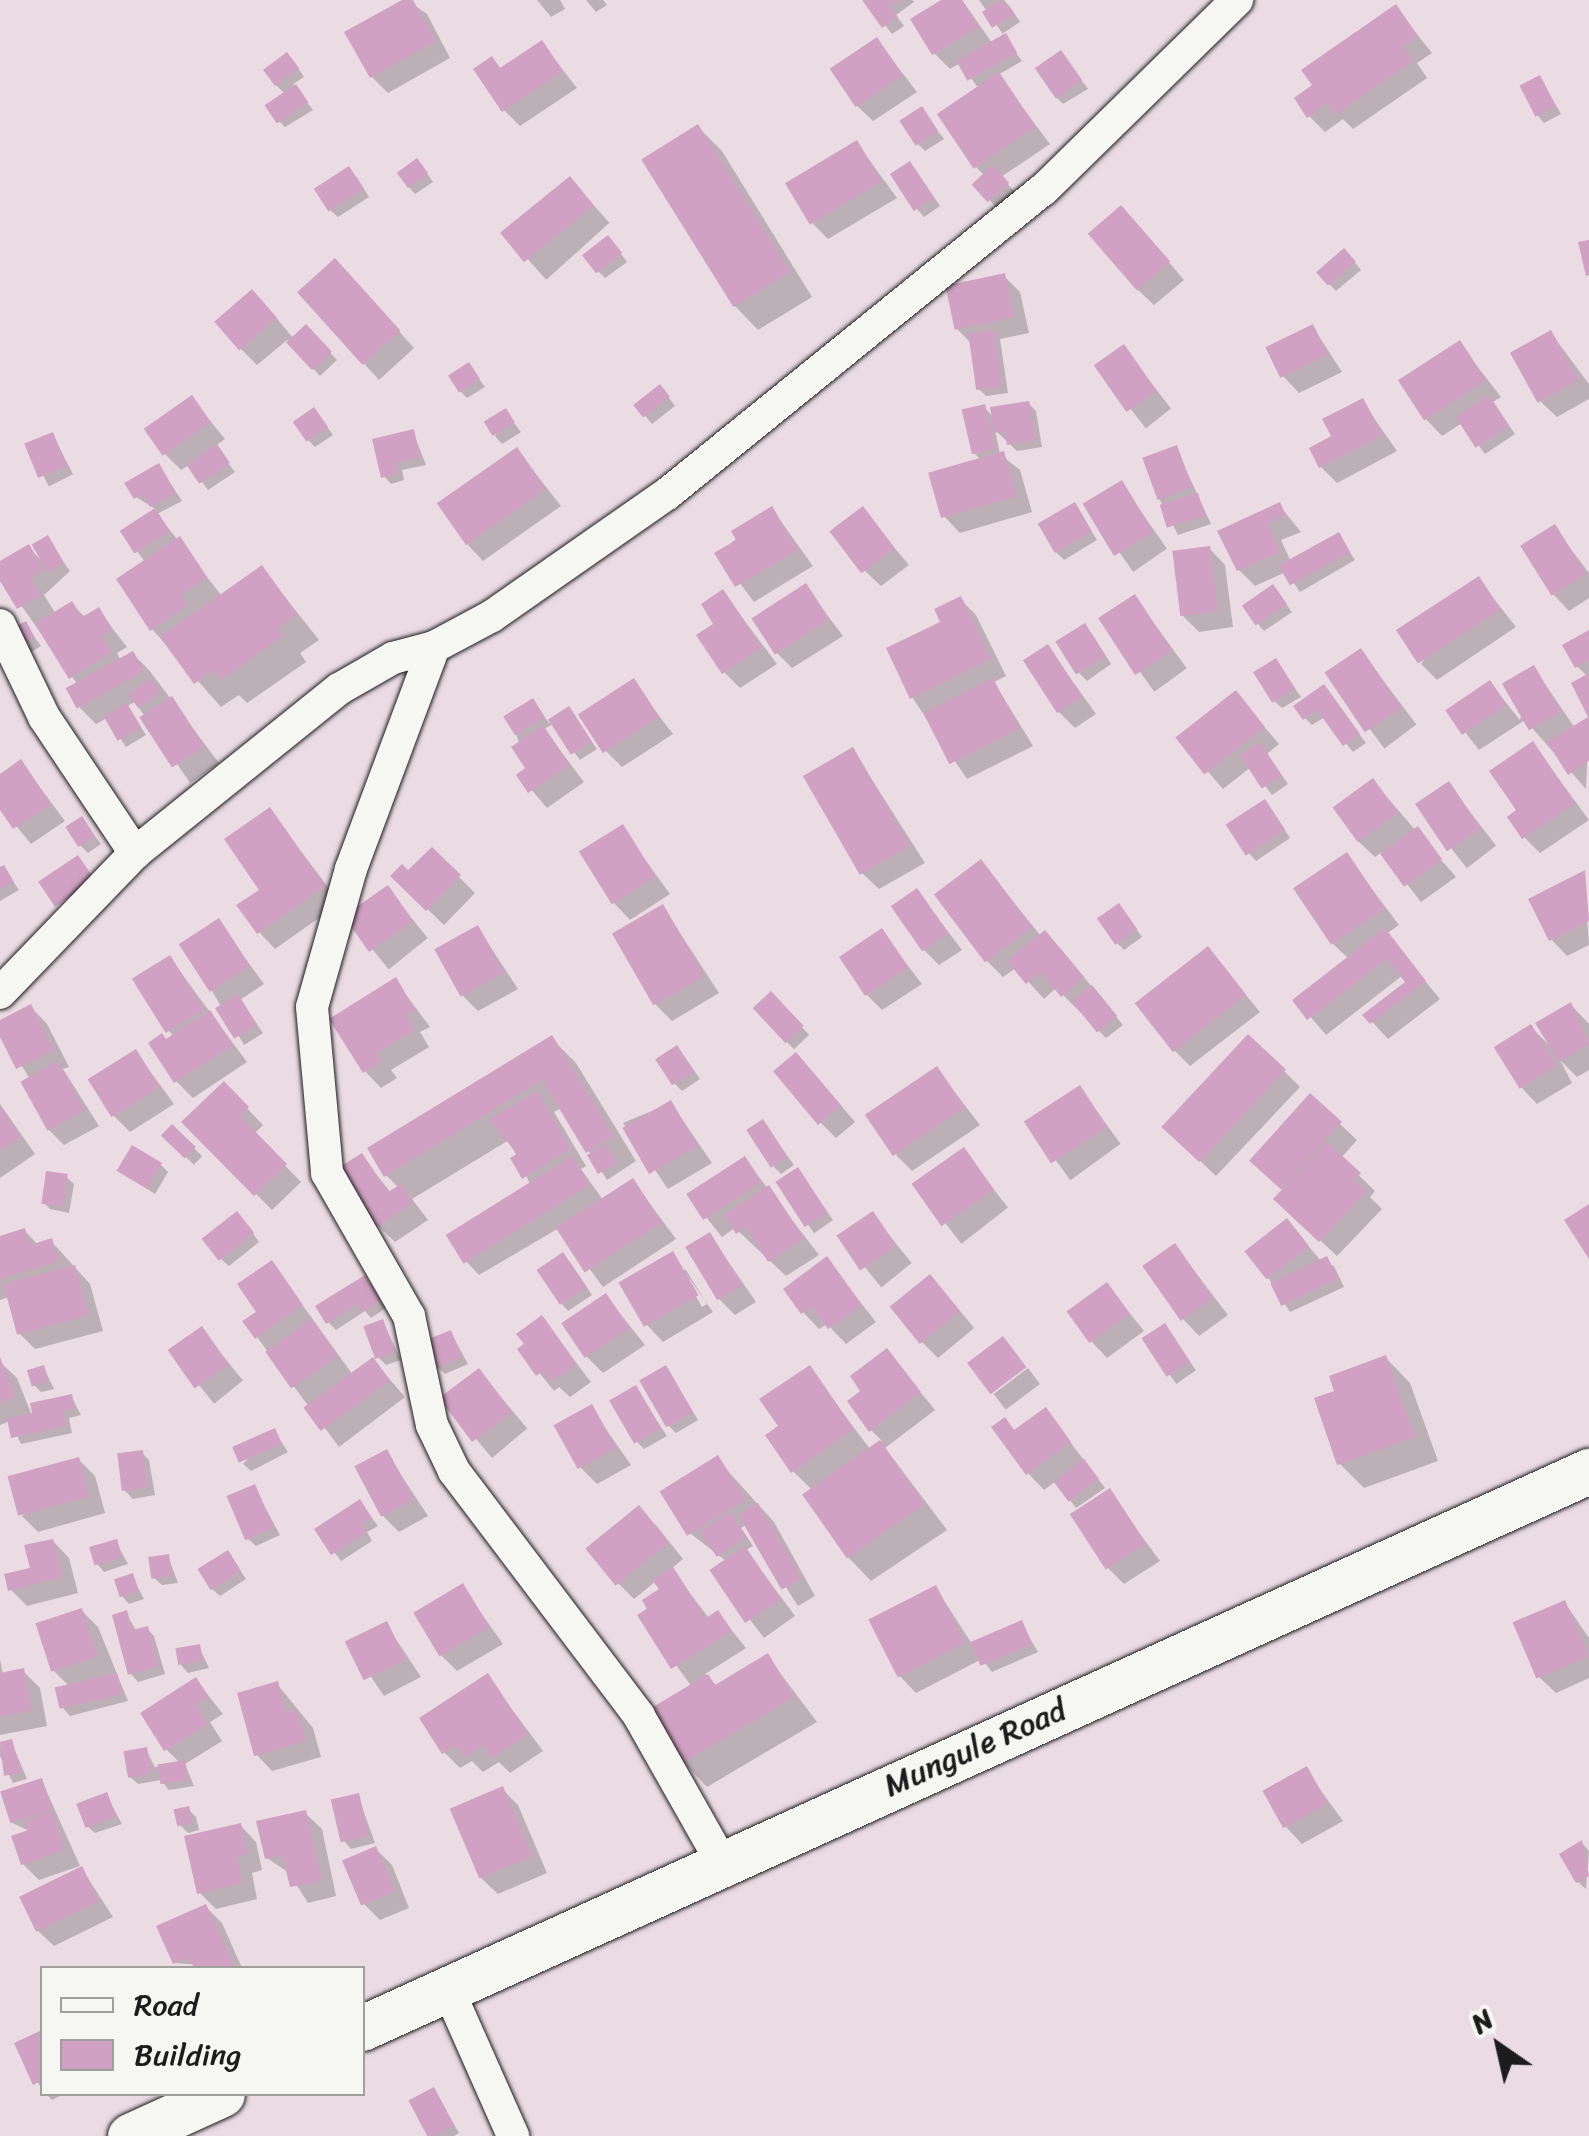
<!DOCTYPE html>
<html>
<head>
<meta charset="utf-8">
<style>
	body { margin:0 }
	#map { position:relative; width:1589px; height:2136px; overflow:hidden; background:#ebdce4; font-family:Sriracha,sans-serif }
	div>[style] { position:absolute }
	.shadow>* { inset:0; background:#0003; transform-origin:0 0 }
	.building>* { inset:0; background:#d0a1c2; transform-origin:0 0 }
	.roads { filter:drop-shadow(0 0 2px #1c1c1c) drop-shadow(0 0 2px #1c1c1c) }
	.street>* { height:32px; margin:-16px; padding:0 16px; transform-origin:16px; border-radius:16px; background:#f6f6f2 }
	.secondary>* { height:45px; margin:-22.5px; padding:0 22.5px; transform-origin:22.5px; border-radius:22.5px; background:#f6f6f2 }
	span { translate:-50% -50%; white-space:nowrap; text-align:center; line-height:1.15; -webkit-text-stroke:8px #f6f6f2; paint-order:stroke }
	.street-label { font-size:32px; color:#1c1c1c }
	.legend { position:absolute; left:40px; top:1966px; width:325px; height:130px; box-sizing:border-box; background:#f6f6f2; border:2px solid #9f9f9c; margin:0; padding:12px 18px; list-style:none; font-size:30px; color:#1c1c1c }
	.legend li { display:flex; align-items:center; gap:20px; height:50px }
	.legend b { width:50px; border:2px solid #9f9f9c }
	.north { position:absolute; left:1449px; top:1996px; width:100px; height:100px; -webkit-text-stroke:8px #f6f6f2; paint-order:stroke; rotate:326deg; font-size:28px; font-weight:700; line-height:40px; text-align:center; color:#1c1c1c }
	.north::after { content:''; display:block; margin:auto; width:35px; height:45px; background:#1c1c1c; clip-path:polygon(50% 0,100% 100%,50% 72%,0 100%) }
</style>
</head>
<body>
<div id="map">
	<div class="shadow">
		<i style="clip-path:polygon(407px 0,427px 14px,450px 58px,388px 93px,372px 77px)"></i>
		<i style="clip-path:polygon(537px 0,560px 0,565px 9px,551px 17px)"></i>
		<i style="clip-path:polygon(586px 0,603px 0,607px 5px,596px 12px)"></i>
		<i style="clip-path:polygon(865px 0,912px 0,914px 2px,896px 15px,904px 26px,892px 34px)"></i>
		<i style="clip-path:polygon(946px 0,962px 0,993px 44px,1005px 37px,979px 0,1004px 0,1011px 8px,1020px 22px,1002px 34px,1022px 61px,998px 75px,1050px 144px,1001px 177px,1015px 192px,997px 208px,975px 185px,985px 176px,976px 167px,979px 89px,960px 63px,950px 69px,934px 53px)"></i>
		<i style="clip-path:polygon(1396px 8px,1432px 53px,1417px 63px,1427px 78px,1353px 129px,1343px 119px,1325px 132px,1309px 116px)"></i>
		<i style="clip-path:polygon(877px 40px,917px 92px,873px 121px,856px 105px)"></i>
		<i style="clip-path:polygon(542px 43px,577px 88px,520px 126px,504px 110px,492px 59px,502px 70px)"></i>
		<i style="clip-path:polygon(1061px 53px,1088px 89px,1063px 104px,1056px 97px)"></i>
		<i style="clip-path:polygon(295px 63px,304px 77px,293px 84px,313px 110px,285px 127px,278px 120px,285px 94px,275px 84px)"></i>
		<i style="clip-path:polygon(1540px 78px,1561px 114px,1544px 123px,1537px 115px)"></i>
		<i style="clip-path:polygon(922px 110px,944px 139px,925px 151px,918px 144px)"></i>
		<i style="clip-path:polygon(698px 127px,722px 151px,812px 297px,758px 330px,734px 305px)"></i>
		<i style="clip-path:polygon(857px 143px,897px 198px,828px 239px,812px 223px)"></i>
		<i style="clip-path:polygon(424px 169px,433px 182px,415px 194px,408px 186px)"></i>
		<i style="clip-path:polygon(917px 172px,940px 206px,924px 217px,917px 209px)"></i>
		<i style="clip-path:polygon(356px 176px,369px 197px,338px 217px,330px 210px)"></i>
		<i style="left:570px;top:179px;width:59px;height:85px;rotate:48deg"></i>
		<i style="clip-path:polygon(1137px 225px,1184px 280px,1154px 305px,1137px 289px)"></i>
		<i style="clip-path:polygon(615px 246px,627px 262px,605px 278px,598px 271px)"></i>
		<i style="clip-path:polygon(1352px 259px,1361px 270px,1336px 291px,1328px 283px)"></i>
		<i style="clip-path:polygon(1004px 276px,1020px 292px,1029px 333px,1000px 339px,1008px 393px,986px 396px,979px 389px,972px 344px,957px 329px)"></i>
		<i style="clip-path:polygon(351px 278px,414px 348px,379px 380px,300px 293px)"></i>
		<i style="clip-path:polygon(268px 308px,294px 339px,306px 327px,337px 360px,320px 376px,287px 340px,257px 365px,241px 349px)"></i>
		<i style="clip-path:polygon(1313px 327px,1342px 372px,1299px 393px,1283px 376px)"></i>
		<i style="clip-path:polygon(1551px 333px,1589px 384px,1589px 399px,1557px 417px,1540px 401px)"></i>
		<i style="clip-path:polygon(1460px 344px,1501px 397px,1493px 402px,1515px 434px,1485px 454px,1462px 423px,1442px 436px,1426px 419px)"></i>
		<i style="left:1123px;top:347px;width:78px;height:32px;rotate:52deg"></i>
		<i style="clip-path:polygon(469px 365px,485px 387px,467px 398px,460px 391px)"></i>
		<i style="clip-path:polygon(667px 395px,675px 406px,652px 424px,636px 405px)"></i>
		<i style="clip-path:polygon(192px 399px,225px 439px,215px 446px,235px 472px,208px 490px,189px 465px,181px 470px,165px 454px)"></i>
		<i style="clip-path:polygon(1362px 401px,1397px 451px,1337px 483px,1321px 467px)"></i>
		<i style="clip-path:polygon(1028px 403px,1036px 411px,1042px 447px,1017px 451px,995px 430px,1000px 454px,1020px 470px,1032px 512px,960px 533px,944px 516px,981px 460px,974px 453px,984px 407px,994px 418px)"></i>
		<i style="clip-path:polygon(505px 411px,521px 432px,502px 444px,495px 436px)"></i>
		<i style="clip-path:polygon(321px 418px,333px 435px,315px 447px,308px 440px)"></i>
		<i style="clip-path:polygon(413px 432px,426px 465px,402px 470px,404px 480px,391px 484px,384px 476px)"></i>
		<i style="left:53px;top:435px;width:44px;height:27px;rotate:63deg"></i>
		<i style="clip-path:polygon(1176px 448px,1211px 524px,1178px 535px,1159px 498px)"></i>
		<i style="clip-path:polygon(517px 450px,561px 506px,483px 561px,467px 544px)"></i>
		<i style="clip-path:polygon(159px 466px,182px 501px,157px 514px,222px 596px,262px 568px,319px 640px,300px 653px,306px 662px,247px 703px,239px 695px,221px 707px,152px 629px,145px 562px,122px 531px,157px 510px,136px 497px)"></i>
		<i style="left:1121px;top:483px;width:80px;height:41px;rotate:55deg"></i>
		<i style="clip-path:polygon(1075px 505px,1097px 540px,1064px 560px,1056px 552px)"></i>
		<i style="clip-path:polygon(1279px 505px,1301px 532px,1281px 540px,1292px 564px,1339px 536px,1355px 560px,1300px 592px,1286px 572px,1255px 586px,1239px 570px,1221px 532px)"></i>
		<i style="clip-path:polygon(772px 509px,813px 566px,754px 602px,718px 554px)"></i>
		<i style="clip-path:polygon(862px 509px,909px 565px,881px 586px,864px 570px)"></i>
		<i style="clip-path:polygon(1554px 527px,1589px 573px,1589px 598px,1569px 611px,1553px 594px)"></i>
		<i style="clip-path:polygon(47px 539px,70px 571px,44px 595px,56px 614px,72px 604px,86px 618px,98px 610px,127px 647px,117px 653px,121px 661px,133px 654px,149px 670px,219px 763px,190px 783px,135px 702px,127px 706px,146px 735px,126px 747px,107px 718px,96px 724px,80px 708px,78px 685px,0 576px,0 564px,28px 547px,43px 562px)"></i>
		<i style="clip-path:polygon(1209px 548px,1225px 565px,1233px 627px,1199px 632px,1183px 616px)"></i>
		<i style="clip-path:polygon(1479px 580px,1516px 627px,1437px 680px,1421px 664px)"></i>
		<i style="clip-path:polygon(805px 586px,843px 636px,792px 668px,776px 652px)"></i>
		<i style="clip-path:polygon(1273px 587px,1292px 612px,1264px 631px,1257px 623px)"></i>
		<i style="clip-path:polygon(723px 592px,777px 664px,740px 688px,724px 672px,717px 624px)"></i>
		<i style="left:1135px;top:597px;width:88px;height:40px;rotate:54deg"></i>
		<i style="clip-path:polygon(960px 599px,976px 615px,1006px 676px,994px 682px,1033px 746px,967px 779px,912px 697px)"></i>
		<i style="clip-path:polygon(25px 624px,41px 646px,28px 654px,20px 646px)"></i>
		<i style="clip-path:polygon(1589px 633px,1589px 713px,1588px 677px,1577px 666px)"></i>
		<i style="clip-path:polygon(1092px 634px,1111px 664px,1087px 681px,1079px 673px)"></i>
		<i style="clip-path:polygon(1048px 647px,1096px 714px,1075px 728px,1059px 712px)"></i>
		<i style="left:1361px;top:651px;width:92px;height:40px;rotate:53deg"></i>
		<i style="clip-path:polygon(1276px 661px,1301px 697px,1282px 708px,1274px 701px)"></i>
		<i style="clip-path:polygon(1534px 668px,1575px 728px,1589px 719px,1586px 789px,1525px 720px,1479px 750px,1448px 710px,1490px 683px,1520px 720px)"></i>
		<i style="clip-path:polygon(633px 682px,673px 734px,622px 767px,606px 751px)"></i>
		<i style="clip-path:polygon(1324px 687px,1366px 743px,1353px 752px,1325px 717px,1312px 725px,1305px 718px)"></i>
		<i style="clip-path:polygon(1235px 693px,1279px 744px,1267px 754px,1288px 784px,1272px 795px,1251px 767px,1223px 789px,1178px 737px)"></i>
		<i style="clip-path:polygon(533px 701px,549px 723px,569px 709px,597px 749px,580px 760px,553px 724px,544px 729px,584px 782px,547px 808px,519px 775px,529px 769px,516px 734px)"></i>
		<i style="clip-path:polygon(1533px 744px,1589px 820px,1540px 853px,1524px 837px,1520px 811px)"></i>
		<i style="clip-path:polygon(853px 750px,925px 863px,879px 889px,862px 873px)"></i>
		<i style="clip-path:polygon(21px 762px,65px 821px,31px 844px,0 806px,0 777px)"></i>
		<i style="clip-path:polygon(1373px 781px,1456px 877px,1421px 902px,1382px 852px,1375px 857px,1358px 841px)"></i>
		<i style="left:1448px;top:784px;width:78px;height:37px;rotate:52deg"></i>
		<i style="clip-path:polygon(270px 810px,340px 903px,275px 949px,259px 932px)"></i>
		<i style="clip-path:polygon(1272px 810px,1290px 838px,1256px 861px,1249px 853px)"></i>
		<i style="clip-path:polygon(82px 819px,101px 844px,88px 853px,80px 845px)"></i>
		<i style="clip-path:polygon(622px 828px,670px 894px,630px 920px,614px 903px)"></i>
		<i style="clip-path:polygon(432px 850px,475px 893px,444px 925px,393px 876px,408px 874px)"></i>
		<i style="clip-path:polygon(1346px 855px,1399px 925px,1386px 934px,1440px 999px,1388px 1039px,1366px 1015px,1408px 982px,1403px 975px,1326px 1035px,1296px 1000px,1349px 959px,1332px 943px)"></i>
		<i style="clip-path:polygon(981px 862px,1041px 936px,1061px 949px,1123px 1025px,1106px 1038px,1056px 988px,1044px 999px,1016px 968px,1003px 977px,987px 961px,938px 895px)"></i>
		<i style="clip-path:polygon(4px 868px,19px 890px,0 901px,0 870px)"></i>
		<i style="clip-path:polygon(1584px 873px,1589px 945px,1567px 956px,1551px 939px)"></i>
		<i style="left:388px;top:889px;width:63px;height:50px;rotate:51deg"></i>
		<i style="clip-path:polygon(917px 891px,962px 950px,939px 965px,923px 949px)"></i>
		<i style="clip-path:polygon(663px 907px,719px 993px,672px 1021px,656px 1005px)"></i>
		<i style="clip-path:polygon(1126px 914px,1142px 937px,1124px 950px,1116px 942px)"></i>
		<i style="clip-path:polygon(218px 921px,264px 984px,240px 1000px,263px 1033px,244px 1045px,212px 991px)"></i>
		<i style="clip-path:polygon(478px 928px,518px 989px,478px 1011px,462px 995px)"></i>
		<i style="clip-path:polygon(882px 932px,922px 984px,882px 1010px,866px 994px)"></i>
		<i style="clip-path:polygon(1208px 949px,1260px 1012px,1190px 1066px,1174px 1050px)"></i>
		<i style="clip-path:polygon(170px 958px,247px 1062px,193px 1098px,176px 1081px,167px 1041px,174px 1037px,168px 1030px)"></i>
		<i style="clip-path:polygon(395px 980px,430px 1027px,420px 1032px,429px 1047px,391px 1070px,397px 1078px,381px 1088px,365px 1071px)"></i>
		<i style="left:771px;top:994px;width:56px;height:21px;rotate:47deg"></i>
		<i style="clip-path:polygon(1571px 1005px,1589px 1024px,1589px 1070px,1577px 1077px,1560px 1060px,1572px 1083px,1537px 1104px,1521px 1087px,1531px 1027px,1549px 1045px)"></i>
		<i style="clip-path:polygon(31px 1007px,47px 1024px,69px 1067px,63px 1069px,99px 1126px,64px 1145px,48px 1129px,30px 1079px,0 1031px,0 1023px)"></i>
		<i style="clip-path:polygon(551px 1038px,576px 1063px,636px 1161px,607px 1180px,561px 1108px,554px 1112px,586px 1166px,581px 1169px,603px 1200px,633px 1181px,676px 1239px,603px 1287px,559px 1228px,479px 1275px,463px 1258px,530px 1184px,509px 1140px,412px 1199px,428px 1220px,395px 1242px,378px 1226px,362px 1156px,391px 1193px,399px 1188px,386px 1175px)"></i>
		<i style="clip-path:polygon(136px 1052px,174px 1104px,130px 1132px,114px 1116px)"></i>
		<i style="clip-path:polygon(684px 1056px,700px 1079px,682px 1091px,675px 1084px)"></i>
		<i style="clip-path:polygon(937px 1069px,980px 1125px,912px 1171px,896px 1155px)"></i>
		<i style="clip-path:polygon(812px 1071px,855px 1122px,836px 1138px,820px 1122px)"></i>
		<i style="clip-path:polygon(1284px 1071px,1300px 1087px,1216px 1176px,1164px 1126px)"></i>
		<i style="clip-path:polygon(224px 1084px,263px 1125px,254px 1134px,301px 1182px,272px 1210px,185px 1122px)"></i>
		<i style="left:1080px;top:1088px;width:69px;height:62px;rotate:54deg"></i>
		<i style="clip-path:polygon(1310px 1096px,1357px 1140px,1341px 1158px,1375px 1191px,1370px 1197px,1382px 1209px,1337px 1256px,1293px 1215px,1285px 1191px,1252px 1160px)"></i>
		<i style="clip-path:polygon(671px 1103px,712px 1163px,668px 1189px,623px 1123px)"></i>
		<i style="clip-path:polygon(0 1104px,35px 1154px,0 1178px)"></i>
		<i style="clip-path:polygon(763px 1122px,794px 1165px,781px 1174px,774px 1167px)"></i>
		<i style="left:172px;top:1127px;width:42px;height:12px;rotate:44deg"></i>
		<i style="left:963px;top:1150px;width:73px;height:59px;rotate:52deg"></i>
		<i style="clip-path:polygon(745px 1159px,819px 1255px,786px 1276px,735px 1228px,722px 1237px,690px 1197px)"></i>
		<i style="clip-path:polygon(161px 1165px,168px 1172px,155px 1194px,120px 1171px)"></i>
		<i style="left:798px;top:1170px;width:61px;height:23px;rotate:55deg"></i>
		<i style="clip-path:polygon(66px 1177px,74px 1184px,69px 1213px,50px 1209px,43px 1202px)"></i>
		<i style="left:872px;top:1214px;width:63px;height:39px;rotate:51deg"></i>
		<i style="clip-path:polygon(244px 1221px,259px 1242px,229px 1266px,221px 1259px)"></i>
		<i style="clip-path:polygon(1287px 1221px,1321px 1261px,1334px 1266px,1344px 1287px,1290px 1312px,1267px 1276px)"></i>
		<i style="clip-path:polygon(25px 1231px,38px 1245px,51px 1241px,90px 1284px,103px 1331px,35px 1349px,19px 1333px,9px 1297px,0 1300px,0 1239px)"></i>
		<i style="clip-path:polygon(710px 1235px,756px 1302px,735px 1315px,719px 1299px)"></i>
		<i style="clip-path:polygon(1175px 1246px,1228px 1315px,1199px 1336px,1183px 1319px)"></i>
		<i style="clip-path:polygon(evenodd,672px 1254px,713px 1312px,663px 1342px,647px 1325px,672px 1254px,681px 1270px,686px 1270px,707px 1304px,702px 1307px,681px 1270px)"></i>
		<i style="clip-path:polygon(827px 1260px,876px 1322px,846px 1344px,827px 1324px,819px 1329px,803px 1312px)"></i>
		<i style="clip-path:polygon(570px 1262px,592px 1295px,568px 1311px,561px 1303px)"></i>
		<i style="clip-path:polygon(272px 1263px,353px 1375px,373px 1360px,405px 1397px,339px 1447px,257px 1337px)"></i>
		<i style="clip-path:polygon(365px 1278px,386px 1308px,371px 1318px,365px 1311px,336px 1330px,328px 1322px)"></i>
		<i style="clip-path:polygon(1107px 1285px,1144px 1331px,1107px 1358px,1091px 1341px)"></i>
		<i style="clip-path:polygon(946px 1294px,974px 1328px,938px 1358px,922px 1342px)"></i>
		<i style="clip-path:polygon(606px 1296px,645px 1345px,603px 1373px,587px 1357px)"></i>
		<i style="clip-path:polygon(542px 1319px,591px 1382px,570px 1397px,559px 1387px,554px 1391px,520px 1349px)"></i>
		<i style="clip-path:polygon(383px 1322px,401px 1360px,386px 1365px,378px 1357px)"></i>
		<i style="left:1165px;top:1326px;width:54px;height:24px;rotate:55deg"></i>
		<i style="left:202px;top:1330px;width:65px;height:37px;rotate:51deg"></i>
		<i style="clip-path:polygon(451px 1333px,468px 1364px,445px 1374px,437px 1367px)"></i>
		<i style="clip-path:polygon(887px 1351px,935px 1410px,885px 1448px,947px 1530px,871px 1581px,847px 1556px,811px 1489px,793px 1471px,781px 1427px,809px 1368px,870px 1449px,882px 1441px,871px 1430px,864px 1391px)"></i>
		<i style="clip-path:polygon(1386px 1358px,1410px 1383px,1438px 1461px,1364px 1488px,1339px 1463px,1337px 1393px)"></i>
		<i style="clip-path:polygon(0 1362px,17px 1378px,33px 1418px,71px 1396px,81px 1415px,69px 1418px,72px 1433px,21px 1444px,10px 1421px,0 1425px)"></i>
		<i style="clip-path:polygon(44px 1368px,54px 1389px,41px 1392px,34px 1385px)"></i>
		<i style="clip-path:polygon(666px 1368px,698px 1420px,676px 1433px,668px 1425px)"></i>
		<i style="left:1028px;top:1368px;width:20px;height:43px;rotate:53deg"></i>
		<i style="left:479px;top:1371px;width:75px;height:46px;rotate:50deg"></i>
		<i style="clip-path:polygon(636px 1389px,667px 1436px,644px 1449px,637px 1442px)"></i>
		<i style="clip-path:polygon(591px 1408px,631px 1465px,597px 1484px,580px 1467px)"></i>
		<i style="clip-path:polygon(1046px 1410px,1105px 1488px,1076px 1508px,1056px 1481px,1044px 1490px,1028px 1473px,1016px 1432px)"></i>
		<i style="clip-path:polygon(274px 1431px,288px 1452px,251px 1471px,243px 1464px)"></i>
		<i style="clip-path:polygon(386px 1452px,428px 1516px,399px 1532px,383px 1516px)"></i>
		<i style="clip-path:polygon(142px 1453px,149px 1460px,155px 1495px,133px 1499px,125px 1491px)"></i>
		<i style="clip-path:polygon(78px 1459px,95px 1476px,105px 1513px,38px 1532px,22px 1516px)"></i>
		<i style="clip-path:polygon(717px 1459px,774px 1522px,815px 1596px,798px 1606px,746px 1525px,741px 1528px,753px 1546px,746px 1550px,795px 1616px,764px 1638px,712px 1570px,726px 1561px,691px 1534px,664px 1493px)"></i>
		<i style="clip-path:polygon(254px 1487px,280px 1535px,256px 1546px,248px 1539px)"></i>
		<i style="clip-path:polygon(1109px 1492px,1160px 1561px,1124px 1584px,1108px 1568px)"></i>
		<i style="clip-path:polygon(360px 1502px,378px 1526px,367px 1532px,372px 1541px,341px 1561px,318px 1530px)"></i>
		<i style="clip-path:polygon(655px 1524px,683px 1559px,671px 1569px,709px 1618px,718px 1613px,746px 1648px,705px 1674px,718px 1687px,768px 1657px,817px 1722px,707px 1787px,683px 1762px,692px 1687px,640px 1616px,662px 1590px,656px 1581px,634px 1599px,618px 1583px)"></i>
		<i style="clip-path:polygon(53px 1541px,69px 1558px,78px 1593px,27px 1606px,11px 1590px)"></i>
		<i style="clip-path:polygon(116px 1542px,128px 1564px,104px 1572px,97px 1564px)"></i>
		<i style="clip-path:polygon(228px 1553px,246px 1579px,220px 1596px,212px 1589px)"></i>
		<i style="clip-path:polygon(168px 1556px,178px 1583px,162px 1585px,154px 1578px)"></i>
		<i style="clip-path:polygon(132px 1576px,144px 1599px,129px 1604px,122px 1596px)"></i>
		<i style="clip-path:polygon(462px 1586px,503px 1644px,457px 1671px,441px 1655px)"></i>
		<i style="clip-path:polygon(936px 1588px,972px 1644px,1021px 1623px,1038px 1652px,992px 1672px,982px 1659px,916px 1693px,900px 1676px)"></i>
		<i style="clip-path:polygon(1565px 1603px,1589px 1638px,1589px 1678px,1556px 1693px,1539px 1677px)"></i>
		<i style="clip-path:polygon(82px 1611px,98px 1627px,128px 1701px,70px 1716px,63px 1708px,71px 1688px,54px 1671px)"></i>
		<i style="clip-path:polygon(126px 1613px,137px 1632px,147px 1629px,154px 1636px,165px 1674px,138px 1682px,131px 1674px)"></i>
		<i style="clip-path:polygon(386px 1624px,421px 1677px,384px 1696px,348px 1643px)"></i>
		<i style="clip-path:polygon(199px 1647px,209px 1668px,188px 1673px,181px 1665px)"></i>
		<i style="clip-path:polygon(0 1659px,3px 1675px,23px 1671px,40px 1688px,47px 1726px,0 1735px)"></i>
		<i style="clip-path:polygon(488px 1677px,543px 1751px,510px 1773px,499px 1762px,483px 1772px,472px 1761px,460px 1768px,444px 1752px)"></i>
		<i style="clip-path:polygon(196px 1680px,223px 1714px,210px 1722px,222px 1741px,185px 1764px,194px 1786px,169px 1790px,161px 1780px,138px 1784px,130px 1777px,146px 1750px,155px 1767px,180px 1763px,166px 1749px)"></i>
		<i style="clip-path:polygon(277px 1684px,313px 1728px,321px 1757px,272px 1771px,256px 1754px)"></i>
		<i style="clip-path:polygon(11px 1741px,27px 1779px,13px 1783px,0 1756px,0 1745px)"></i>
		<i style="clip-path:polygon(1306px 1770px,1343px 1821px,1302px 1844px,1286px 1827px)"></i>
		<i style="clip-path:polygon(42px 1781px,80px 1866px,39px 1880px,23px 1864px,30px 1831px,10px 1822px)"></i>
		<i style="clip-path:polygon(502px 1789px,518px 1805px,547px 1873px,498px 1894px,481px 1878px)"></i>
		<i style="clip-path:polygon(106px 1795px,122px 1824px,95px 1833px,87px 1826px)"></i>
		<i style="clip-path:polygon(358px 1796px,375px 1843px,351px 1849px,344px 1841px)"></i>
		<i style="clip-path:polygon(188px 1809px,196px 1817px,199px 1830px,188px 1833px,180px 1825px)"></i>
		<i style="clip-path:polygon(305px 1813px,322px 1829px,336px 1896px,308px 1903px,289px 1873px,267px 1858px)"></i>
		<i style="clip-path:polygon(240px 1825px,256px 1842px,262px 1870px,252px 1873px,257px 1899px,216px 1909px,199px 1892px)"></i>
		<i style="clip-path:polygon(1582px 1843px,1589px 1851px,1586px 1889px,1578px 1882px)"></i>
		<i style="clip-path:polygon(376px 1849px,392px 1865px,409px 1908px,380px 1920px,364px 1904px)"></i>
		<i style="clip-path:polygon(82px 1869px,113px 1917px,54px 1946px,37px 1930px)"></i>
		<i style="clip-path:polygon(206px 1907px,222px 1923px,242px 1968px,175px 1963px)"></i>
		<i style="clip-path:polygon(42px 2033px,42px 2090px,17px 2045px)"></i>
		<i style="clip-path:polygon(434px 2090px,459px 2133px,454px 2136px,428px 2136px,411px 2101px)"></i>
		<i style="clip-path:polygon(46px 2094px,64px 2094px,52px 2100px)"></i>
	</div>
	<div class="building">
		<i style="clip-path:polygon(402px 0,413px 0,436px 41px,370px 78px,344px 32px)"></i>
		<i style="clip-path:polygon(862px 0,899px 0,890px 6px,898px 17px,882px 28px)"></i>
		<i style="clip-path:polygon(941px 0,962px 0,979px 27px,932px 55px,910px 19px)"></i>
		<i style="clip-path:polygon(1000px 0,1015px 14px,992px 28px,982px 12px)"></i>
		<i style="clip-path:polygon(1396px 4px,1418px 36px,1403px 46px,1413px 61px,1335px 115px,1327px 103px,1307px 118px,1294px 98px,1312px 85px,1301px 70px)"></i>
		<i style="left:1006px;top:33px;width:23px;height:57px;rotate:61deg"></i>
		<i style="left:877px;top:37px;width:46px;height:57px;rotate:56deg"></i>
		<i style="clip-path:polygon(542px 40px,563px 71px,502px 112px,473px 69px,492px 56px,500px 68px)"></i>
		<i style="left:1061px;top:50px;width:37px;height:32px;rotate:55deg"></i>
		<i style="left:287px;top:52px;width:20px;height:30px;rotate:53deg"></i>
		<i style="left:999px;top:72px;width:66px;height:75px;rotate:56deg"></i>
		<i style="left:1540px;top:75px;width:35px;height:23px;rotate:63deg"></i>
		<i style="left:296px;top:84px;width:22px;height:38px;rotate:56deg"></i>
		<i style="left:922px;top:106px;width:30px;height:27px;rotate:57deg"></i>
		<i style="left:698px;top:124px;width:174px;height:67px;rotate:58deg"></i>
		<i style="left:857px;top:140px;width:48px;height:84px;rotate:59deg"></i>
		<i style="left:417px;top:158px;width:19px;height:25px;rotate:54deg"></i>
		<i style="left:910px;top:161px;width:44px;height:24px;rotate:57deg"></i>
		<i style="left:993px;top:165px;width:24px;height:29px;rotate:48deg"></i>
		<i style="left:349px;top:166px;width:27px;height:42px;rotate:57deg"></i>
		<i style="left:570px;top:176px;width:38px;height:90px;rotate:51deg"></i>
		<i style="left:1121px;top:205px;width:75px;height:44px;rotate:49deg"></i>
		<i style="left:608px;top:235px;width:23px;height:33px;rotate:52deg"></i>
		<i style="clip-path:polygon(1589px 240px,1589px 275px,1586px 276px,1578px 242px)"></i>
		<i style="left:1344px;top:248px;width:18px;height:37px;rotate:49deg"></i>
		<i style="left:335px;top:258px;width:98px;height:51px;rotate:48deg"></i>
		<i style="left:1005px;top:273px;width:45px;height:61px;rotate:78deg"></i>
		<i style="left:252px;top:289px;width:38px;height:50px;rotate:49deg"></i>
		<i style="left:306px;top:324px;width:38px;height:27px;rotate:47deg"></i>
		<i style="left:1313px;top:324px;width:34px;height:53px;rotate:64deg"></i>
		<i style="left:994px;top:330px;width:57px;height:26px;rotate:82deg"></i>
		<i style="left:1551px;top:330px;width:57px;height:47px;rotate:61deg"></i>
		<i style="left:1460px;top:340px;width:48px;height:74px;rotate:57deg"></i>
		<i style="left:1124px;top:344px;width:57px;height:37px;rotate:55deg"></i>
		<i style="left:469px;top:362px;width:20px;height:25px;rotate:57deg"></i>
		<i style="left:660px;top:384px;width:16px;height:34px;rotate:52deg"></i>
		<i style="left:192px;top:395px;width:33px;height:59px;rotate:55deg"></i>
		<i style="left:1489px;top:395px;width:37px;height:40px;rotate:57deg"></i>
		<i style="clip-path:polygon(1363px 398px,1383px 435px,1319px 468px,1309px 448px,1331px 436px,1322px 419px)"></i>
		<i style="clip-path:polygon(1029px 401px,1036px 440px,1007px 445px,1005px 431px,994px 433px,990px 407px)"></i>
		<i style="left:985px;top:404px;width:46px;height:24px;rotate:77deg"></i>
		<i style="left:314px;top:407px;width:24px;height:26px;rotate:55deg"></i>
		<i style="left:506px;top:408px;width:17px;height:26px;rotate:59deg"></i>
		<i style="clip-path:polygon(414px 429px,420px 457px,396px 463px,398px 473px,381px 478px,372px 439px)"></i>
		<i style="left:53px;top:432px;width:37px;height:31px;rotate:68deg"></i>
		<i style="left:217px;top:444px;width:23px;height:37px;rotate:56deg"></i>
		<i style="left:1177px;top:445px;width:45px;height:37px;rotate:70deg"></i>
		<i style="left:517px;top:447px;width:51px;height:98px;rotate:55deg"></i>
		<i style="left:1004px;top:451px;width:47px;height:79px;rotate:74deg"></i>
		<i style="clip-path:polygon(159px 463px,176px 493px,150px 507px,142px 494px,134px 499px,124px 483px)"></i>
		<i style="left:1122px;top:480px;width:61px;height:46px;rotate:59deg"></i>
		<i style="left:1198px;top:493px;width:24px;height:40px;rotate:73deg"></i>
		<i style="left:1075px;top:502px;width:34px;height:43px;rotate:60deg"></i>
		<i style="clip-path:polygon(1280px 502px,1286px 515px,1267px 524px,1280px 552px,1237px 571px,1217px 531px)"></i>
		<i style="clip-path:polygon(772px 506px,798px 550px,735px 587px,714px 553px,736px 540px,731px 531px)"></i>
		<i style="left:863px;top:506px;width:53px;height:42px;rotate:53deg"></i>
		<i style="left:155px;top:508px;width:27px;height:42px;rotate:57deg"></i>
		<i style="left:1555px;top:524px;width:59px;height:41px;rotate:58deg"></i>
		<i style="left:1339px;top:532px;width:23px;height:69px;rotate:61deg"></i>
		<i style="left:48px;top:535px;width:32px;height:19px;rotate:60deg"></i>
		<i style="clip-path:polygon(180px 536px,207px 577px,181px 595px,188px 605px,150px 631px,116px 579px)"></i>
		<i style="clip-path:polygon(29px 544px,44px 570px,30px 578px,41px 595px,17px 609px,0 581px,0 561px)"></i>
		<i style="left:1210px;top:546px;width:66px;height:38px;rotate:83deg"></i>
		<i style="clip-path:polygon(262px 565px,297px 614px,278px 628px,283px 636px,221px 680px,214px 670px,194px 684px,160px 637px)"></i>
		<i style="left:1479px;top:576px;width:40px;height:99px;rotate:57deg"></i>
		<i style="left:806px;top:583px;width:43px;height:65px;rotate:57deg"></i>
		<i style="left:1273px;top:584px;width:24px;height:38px;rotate:55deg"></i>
		<i style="clip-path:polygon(723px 589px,762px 647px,722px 674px,696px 635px,713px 624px,701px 604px)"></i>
		<i style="left:1135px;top:594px;width:68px;height:44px;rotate:57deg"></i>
		<i style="clip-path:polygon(961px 596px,991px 659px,910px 699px,886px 648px,940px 622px,934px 609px)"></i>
		<i style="clip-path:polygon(72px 601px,82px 617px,99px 607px,113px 630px,102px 636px,112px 652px,69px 679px,35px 624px)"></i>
		<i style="left:26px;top:621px;width:19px;height:19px;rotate:62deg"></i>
		<i style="left:1085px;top:623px;width:39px;height:35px;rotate:58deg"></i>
		<i style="clip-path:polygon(1589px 630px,1589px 660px,1575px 668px,1562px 645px)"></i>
		<i style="left:1048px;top:644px;width:63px;height:30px;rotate:57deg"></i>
		<i style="left:1361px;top:648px;width:72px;height:44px;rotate:56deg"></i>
		<i style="left:133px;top:651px;width:23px;height:77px;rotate:61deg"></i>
		<i style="left:1276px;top:658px;width:36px;height:27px;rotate:58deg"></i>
		<i style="left:1534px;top:665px;width:54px;height:37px;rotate:60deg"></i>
		<i style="clip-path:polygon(1589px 673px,1589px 761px,1568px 775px,1547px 742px,1588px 717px,1571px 683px)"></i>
		<i style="left:151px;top:678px;width:17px;height:28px;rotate:54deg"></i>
		<i style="left:634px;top:678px;width:46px;height:67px;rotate:57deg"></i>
		<i style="left:993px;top:678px;width:57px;height:78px;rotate:63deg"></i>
		<i style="left:1490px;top:680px;width:30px;height:54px;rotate:56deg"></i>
		<i style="clip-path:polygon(1324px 684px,1360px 734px,1343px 746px,1317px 710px,1303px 720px,1293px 706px)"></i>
		<i style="left:1236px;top:690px;width:47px;height:77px;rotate:52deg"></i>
		<i style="left:172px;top:696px;width:60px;height:39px;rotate:57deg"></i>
		<i style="left:533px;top:698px;width:22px;height:35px;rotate:58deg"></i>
		<i style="left:127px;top:703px;width:28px;height:27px;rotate:60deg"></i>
		<i style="left:569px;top:706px;width:42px;height:25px;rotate:57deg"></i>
		<i style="clip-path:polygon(543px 725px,570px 765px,528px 793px,516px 775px,525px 768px,511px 747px)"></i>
		<i style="clip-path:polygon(1533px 741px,1575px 803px,1522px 839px,1507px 817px,1516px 810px,1489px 771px)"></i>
		<i style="left:1260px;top:742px;width:40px;height:24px;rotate:57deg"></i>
		<i style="left:853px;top:747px;width:114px;height:58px;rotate:60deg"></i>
		<i style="clip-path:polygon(21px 759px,51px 804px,13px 829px,0 810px,0 774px)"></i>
		<i style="left:1373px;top:778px;width:43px;height:50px;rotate:54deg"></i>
		<i style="left:1449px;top:781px;width:57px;height:41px;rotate:56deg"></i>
		<i style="left:1265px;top:799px;width:37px;height:47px;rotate:57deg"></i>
		<i style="clip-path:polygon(270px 807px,325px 886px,257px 934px,236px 905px,259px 890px,224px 839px)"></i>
		<i style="left:82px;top:816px;width:24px;height:20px;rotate:57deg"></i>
		<i style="left:623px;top:824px;width:62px;height:52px;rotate:58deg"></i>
		<i style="left:1418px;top:826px;width:41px;height:47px;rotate:54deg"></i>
		<i style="clip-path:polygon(432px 847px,461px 875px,426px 911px,390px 876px,402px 864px,408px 870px)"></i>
		<i style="left:1347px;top:852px;width:68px;height:65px;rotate:56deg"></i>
		<i style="left:78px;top:855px;width:30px;height:48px;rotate:56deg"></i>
		<i style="left:981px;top:859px;width:85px;height:59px;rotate:53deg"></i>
		<i style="clip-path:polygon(4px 865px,14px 882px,0 889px,0 867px)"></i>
		<i style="clip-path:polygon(1585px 870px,1589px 921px,1549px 941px,1528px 899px)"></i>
		<i style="left:388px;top:885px;width:44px;height:54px;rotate:55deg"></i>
		<i style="left:917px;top:888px;width:55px;height:32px;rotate:55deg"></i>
		<i style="left:1119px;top:903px;width:32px;height:27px;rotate:55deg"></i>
		<i style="left:663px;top:904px;width:83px;height:59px;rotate:60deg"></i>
		<i style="left:219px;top:918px;width:57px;height:48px;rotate:57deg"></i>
		<i style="left:478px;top:925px;width:54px;height:50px;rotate:61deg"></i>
		<i style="left:882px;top:928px;width:47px;height:52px;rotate:56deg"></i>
		<i style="clip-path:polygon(1385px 928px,1426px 981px,1370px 1024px,1362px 1015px,1405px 982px,1387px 959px,1307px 1020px,1292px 1000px)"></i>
		<i style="clip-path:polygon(1045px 930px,1084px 977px,1061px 997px,1040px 972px,1026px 984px,1007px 961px)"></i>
		<i style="left:1208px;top:946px;width:62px;height:93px;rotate:52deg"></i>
		<i style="left:170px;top:955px;width:64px;height:45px;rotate:58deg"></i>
		<i style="clip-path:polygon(396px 977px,415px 1010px,406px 1015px,415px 1030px,377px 1053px,382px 1061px,363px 1073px,329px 1019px)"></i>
		<i style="left:1092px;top:985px;width:40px;height:26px;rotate:51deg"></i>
		<i style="left:771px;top:991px;width:48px;height:25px;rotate:47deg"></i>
		<i style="left:238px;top:994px;width:36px;height:27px;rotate:58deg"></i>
		<i style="clip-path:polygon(1571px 1002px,1589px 1044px,1559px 1062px,1535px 1023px)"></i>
		<i style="clip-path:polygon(31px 1004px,54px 1050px,16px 1069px,0 1037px,0 1020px)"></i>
		<i style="clip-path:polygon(210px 1010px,233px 1045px,174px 1083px,148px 1043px,162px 1033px,166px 1039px)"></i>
		<i style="left:1531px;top:1024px;width:49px;height:44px;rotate:58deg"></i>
		<i style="left:1248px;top:1034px;width:52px;height:127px;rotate:43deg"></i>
		<i style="clip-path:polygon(552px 1035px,614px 1136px,586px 1153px,542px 1080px,384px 1177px,367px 1148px)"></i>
		<i style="left:677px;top:1045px;width:31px;height:26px;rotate:57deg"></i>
		<i style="left:136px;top:1049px;width:45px;height:57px;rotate:58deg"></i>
		<i style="left:796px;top:1052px;width:70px;height:30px;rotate:50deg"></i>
		<i style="left:58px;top:1061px;width:56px;height:43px;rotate:61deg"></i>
		<i style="left:937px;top:1066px;width:50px;height:87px;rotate:56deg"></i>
		<i style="clip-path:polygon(224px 1081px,249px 1107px,240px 1116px,287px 1164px,254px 1196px,181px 1122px)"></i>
		<i style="left:1080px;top:1085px;width:50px;height:67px;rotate:57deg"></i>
		<i style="clip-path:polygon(538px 1091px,571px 1149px,522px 1179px,510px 1158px,517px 1154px,489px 1119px)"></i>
		<i style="left:1310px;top:1093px;width:43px;height:91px;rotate:42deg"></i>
		<i style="left:671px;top:1100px;width:53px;height:56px;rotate:60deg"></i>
		<i style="clip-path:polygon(0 1106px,21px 1137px,0 1151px)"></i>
		<i style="left:763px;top:1119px;width:45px;height:20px;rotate:57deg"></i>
		<i style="left:172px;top:1124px;width:33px;height:16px;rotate:44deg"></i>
		<i style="clip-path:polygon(1327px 1142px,1361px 1173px,1354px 1180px,1367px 1191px,1319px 1242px,1273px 1199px)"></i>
		<i style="left:606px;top:1144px;width:22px;height:22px;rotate:60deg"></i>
		<i style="left:132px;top:1145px;width:35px;height:30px;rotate:31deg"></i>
		<i style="left:964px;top:1147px;width:52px;height:64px;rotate:55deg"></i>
		<i style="clip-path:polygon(362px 1153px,388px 1192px,401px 1184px,413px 1203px,377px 1227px,338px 1168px)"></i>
		<i style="left:572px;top:1156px;width:34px;height:149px;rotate:58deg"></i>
		<i style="left:745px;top:1156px;width:31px;height:70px;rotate:57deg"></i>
		<i style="left:798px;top:1167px;width:54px;height:27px;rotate:57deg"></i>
		<i style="left:46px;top:1171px;width:22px;height:33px;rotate:8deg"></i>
		<i style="left:633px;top:1178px;width:53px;height:92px;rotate:57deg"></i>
		<i style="clip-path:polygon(769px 1185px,804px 1238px,768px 1262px,746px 1227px,736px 1234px,724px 1215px)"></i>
		<i style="clip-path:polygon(1589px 1204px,1589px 1259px,1564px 1220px)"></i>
		<i style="left:237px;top:1211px;width:28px;height:45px;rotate:52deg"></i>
		<i style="left:873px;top:1211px;width:42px;height:44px;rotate:56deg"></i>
		<i style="left:1287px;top:1218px;width:36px;height:54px;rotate:52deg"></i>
		<i style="clip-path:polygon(25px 1228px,30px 1245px,52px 1238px,59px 1261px,0 1279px,0 1236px)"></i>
		<i style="left:710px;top:1232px;width:62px;height:29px;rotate:59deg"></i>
		<i style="left:1175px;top:1243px;width:67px;height:40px;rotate:55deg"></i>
		<i style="left:673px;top:1251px;width:51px;height:63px;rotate:60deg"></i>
		<i style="left:563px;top:1252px;width:42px;height:32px;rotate:56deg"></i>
		<i style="clip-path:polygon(827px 1256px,862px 1305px,828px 1329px,812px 1307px,801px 1314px,783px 1289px)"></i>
		<i style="left:1327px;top:1256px;width:25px;height:63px;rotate:64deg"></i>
		<i style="clip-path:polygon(272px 1260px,303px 1305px,255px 1339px,242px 1321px,256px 1312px,237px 1284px)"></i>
		<i style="left:75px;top:1265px;width:52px;height:74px;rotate:75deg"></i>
		<i style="left:930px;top:1274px;width:48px;height:52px;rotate:51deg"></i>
		<i style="clip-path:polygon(365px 1275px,381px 1300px,362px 1312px,357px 1304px,326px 1324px,315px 1306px)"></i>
		<i style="left:1107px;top:1282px;width:39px;height:50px;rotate:54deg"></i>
		<i style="left:606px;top:1293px;width:42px;height:54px;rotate:56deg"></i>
		<i style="clip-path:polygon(542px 1315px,577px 1364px,551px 1382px,543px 1371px,536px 1376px,517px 1349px,524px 1344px,516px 1334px)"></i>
		<i style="left:312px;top:1319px;width:45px;height:57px;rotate:55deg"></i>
		<i style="left:383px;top:1319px;width:35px;height:21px;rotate:70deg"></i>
		<i style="left:1165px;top:1323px;width:46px;height:28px;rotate:57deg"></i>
		<i style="left:202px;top:1326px;width:47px;height:42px;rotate:55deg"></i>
		<i style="left:451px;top:1330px;width:29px;height:30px;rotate:68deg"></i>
		<i style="left:1003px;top:1336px;width:39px;height:45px;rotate:53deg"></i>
		<i style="clip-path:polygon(887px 1348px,921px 1392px,869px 1432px,847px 1401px,860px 1391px,850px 1376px)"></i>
		<i style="clip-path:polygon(1386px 1355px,1415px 1437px,1337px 1465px,1314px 1398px,1334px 1391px,1329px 1376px)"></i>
		<i style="clip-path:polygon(0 1357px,16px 1397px,0 1403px)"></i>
		<i style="left:373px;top:1357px;width:29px;height:86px;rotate:54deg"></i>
		<i style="left:44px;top:1365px;width:17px;height:18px;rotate:73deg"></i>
		<i style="left:666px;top:1365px;width:54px;height:31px;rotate:60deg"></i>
		<i style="clip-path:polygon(810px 1365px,854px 1429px,791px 1473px,765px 1435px,778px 1426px,759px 1399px)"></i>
		<i style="left:479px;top:1368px;width:55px;height:50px;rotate:53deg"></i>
		<i style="left:636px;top:1385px;width:50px;height:31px;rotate:60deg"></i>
		<i style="clip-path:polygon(72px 1394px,75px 1408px,63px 1411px,66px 1426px,11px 1438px,7px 1419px,32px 1413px,30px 1403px)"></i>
		<i style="left:592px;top:1404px;width:50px;height:44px;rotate:61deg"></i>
		<i style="clip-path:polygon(1046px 1407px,1071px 1442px,1026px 1475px,991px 1427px,1005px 1417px,1014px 1430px)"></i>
		<i style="left:275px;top:1428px;width:17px;height:47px;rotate:66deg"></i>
		<i style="left:880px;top:1440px;width:78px;height:95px;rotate:55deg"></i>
		<i style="left:387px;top:1449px;width:57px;height:37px;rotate:62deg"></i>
		<i style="left:143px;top:1450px;width:38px;height:26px;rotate:83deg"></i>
		<i style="left:718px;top:1455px;width:52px;height:69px;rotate:58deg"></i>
		<i style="left:79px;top:1457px;width:41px;height:74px;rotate:75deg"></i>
		<i style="left:1084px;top:1459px;width:25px;height:38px;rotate:53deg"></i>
		<i style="left:255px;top:1484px;width:48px;height:31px;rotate:67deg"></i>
		<i style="left:1110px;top:1488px;width:66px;height:48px;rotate:57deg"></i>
		<i style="clip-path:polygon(360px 1499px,372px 1518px,362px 1524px,367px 1532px,331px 1555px,314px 1529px)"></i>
		<i style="left:758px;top:1503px;width:87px;height:23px;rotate:60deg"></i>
		<i style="left:639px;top:1505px;width:48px;height:69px;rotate:51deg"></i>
		<i style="left:730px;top:1512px;width:30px;height:36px;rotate:56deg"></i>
		<i style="clip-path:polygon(53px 1539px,63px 1577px,8px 1591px,4px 1574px,30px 1568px,24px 1545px)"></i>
		<i style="left:117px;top:1539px;width:19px;height:29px;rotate:74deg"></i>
		<i style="left:745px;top:1546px;width:64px;height:43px;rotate:56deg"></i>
		<i style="left:228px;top:1550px;width:25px;height:36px;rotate:58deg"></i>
		<i style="left:169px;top:1554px;width:22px;height:21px;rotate:82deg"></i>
		<i style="clip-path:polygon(673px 1567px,706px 1618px,718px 1610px,732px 1631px,671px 1669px,637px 1615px,647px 1609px,642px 1600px,659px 1589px,652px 1580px)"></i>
		<i style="left:133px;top:1573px;width:19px;height:20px;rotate:72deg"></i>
		<i style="left:463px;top:1583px;width:51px;height:58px;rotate:59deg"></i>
		<i style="left:936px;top:1585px;width:65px;height:76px;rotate:63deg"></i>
		<i style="left:1565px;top:1600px;width:61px;height:57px;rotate:67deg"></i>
		<i style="left:82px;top:1608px;width:51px;height:49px;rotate:72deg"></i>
		<i style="clip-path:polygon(127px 1610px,132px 1630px,148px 1626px,159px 1666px,128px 1675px,112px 1615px)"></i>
		<i style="left:1022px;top:1620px;width:26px;height:56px;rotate:67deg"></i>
		<i style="left:387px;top:1621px;width:43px;height:47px;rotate:64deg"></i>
		<i style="left:200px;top:1644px;width:17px;height:25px;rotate:80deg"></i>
		<i style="clip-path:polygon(768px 1653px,794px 1697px,681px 1764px,648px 1710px,708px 1674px,715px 1685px)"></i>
		<i style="clip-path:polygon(24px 1668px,32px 1710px,0 1717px,0 1673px)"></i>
		<i style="left:117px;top:1673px;width:22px;height:64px;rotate:77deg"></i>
		<i style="clip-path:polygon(488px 1673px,528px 1734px,492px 1758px,483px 1745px,465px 1758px,457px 1745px,442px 1754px,419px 1718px)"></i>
		<i style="clip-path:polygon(196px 1677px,209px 1697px,196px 1705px,208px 1724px,164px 1751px,140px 1713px)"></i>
		<i style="clip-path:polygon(278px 1681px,286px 1712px,297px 1709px,306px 1741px,254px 1756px,237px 1693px)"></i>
		<i style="clip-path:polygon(12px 1739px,21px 1772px,4px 1776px,0 1742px)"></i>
		<i style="left:147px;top:1747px;width:27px;height:24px;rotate:80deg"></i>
		<i style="left:185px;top:1760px;width:20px;height:28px;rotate:81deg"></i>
		<i style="left:1307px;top:1766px;width:43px;height:51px;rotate:61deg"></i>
		<i style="left:42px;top:1778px;width:33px;height:44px;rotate:72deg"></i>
		<i style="left:503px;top:1786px;width:76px;height:58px;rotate:67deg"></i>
		<i style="left:107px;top:1792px;width:26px;height:33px;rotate:69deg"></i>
		<i style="left:359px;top:1793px;width:44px;height:29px;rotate:77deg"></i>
		<i style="left:189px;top:1806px;width:17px;height:16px;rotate:77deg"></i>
		<i style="clip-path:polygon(306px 1810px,322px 1881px,290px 1887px,282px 1855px,265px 1859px,256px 1821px)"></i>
		<i style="clip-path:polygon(52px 1811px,65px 1850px,21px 1865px,11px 1836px,28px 1830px,25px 1821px)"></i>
		<i style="clip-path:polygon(241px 1823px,248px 1854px,237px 1857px,242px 1883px,197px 1894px,184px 1836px)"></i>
		<i style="clip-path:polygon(1582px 1840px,1589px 1876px,1576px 1883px,1559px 1854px)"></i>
		<i style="left:376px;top:1846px;width:49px;height:37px;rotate:67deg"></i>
		<i style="left:82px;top:1866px;width:39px;height:70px;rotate:64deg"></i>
		<i style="clip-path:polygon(206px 1904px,235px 1968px,194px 1968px,189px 1958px,173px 1964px,156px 1926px)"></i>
		<i style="clip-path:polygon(42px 2030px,42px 2080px,33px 2085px,14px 2043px)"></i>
		<i style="left:434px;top:2087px;width:43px;height:29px;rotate:62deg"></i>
	</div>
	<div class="roads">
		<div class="street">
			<i style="left:0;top:625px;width:102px;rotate:64.4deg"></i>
			<i style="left:44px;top:717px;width:164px;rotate:56.2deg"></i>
			<i style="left:434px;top:647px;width:237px;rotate:110.5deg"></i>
			<i style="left:351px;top:869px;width:143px;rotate:105.8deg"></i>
			<i style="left:312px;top:1007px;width:167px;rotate:84.8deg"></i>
			<i style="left:327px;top:1173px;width:165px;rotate:60.2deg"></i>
			<i style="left:409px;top:1316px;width:111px;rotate:78.1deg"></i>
			<i style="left:432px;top:1425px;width:51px;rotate:64.4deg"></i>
			<i style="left:454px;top:1471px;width:307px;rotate:52.9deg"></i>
			<i style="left:639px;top:1716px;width:169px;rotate:60.5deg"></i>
			<i style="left:0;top:993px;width:194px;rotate:-46deg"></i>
			<i style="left:135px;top:853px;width:262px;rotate:-38.8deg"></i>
			<i style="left:339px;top:689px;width:62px;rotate:-29.9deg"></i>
			<i style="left:393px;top:658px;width:42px;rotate:-15deg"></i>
			<i style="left:434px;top:647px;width:66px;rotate:-28.1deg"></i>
			<i style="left:492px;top:616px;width:213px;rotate:-34.9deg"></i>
			<i style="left:667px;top:494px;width:484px;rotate:-39deg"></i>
			<i style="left:1043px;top:190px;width:272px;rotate:-44.4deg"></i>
			<i style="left:448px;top:1989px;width:161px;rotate:66.1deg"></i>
		</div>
		<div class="secondary">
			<i style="left:362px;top:2028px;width:1348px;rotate:-24.42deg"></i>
			<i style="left:130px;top:2136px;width:101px;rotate:-24.5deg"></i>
		</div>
	</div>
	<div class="street-label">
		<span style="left:975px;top:1748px;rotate:-24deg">Mungule Road</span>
	</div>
	<ul class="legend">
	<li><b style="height:12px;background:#f6f6f2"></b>Road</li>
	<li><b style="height:28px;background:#d0a1c2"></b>Building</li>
	</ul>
	<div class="north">N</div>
</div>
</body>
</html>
